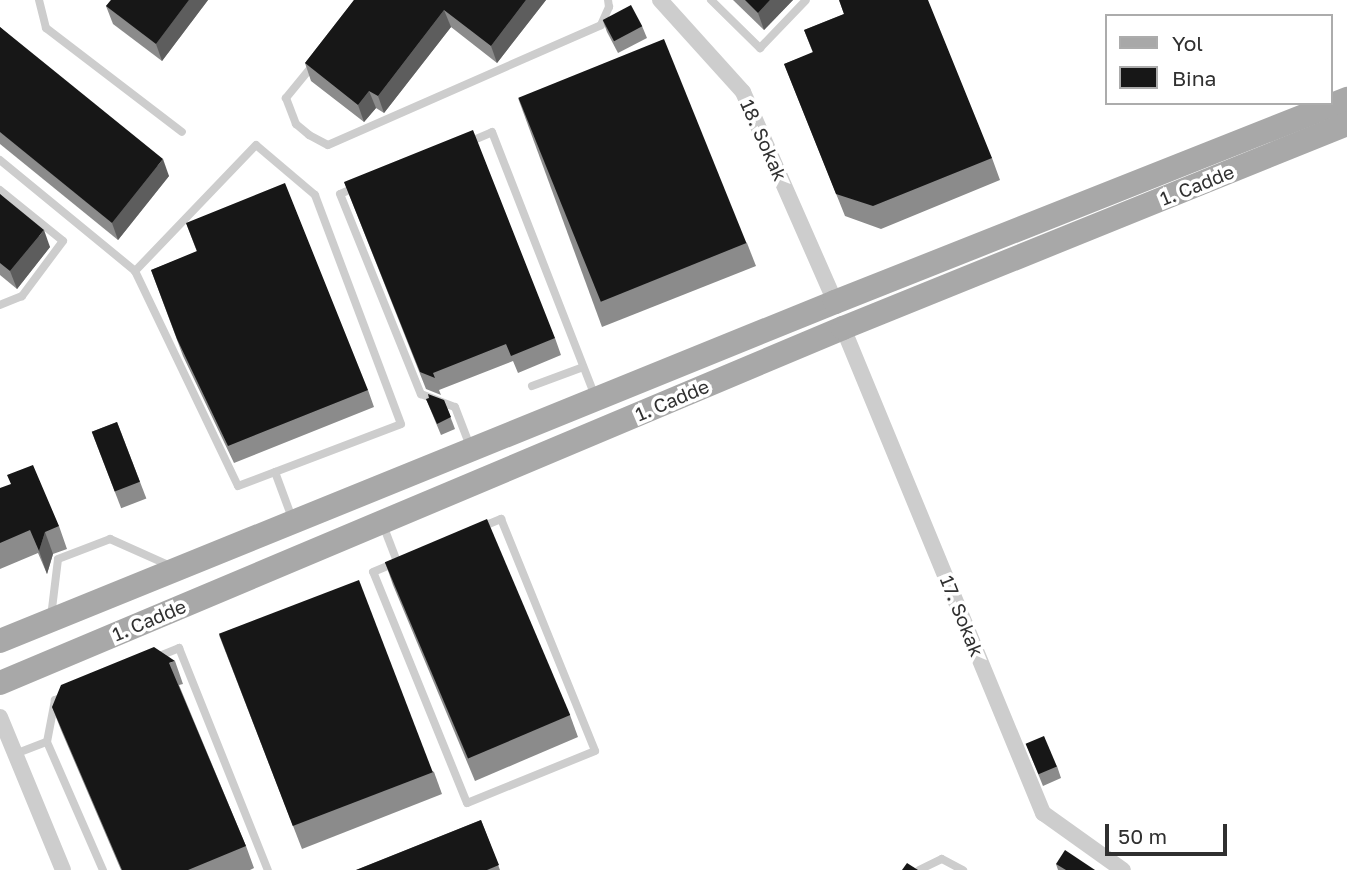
<!DOCTYPE html>
<html>
<head>
<meta charset="utf-8">
<style>
	body { margin:0 }
	#map { position:relative; width:1347px; height:870px; overflow:hidden; background:#fff; font-family:"Golos Text",sans-serif }
	div>[style] { position:absolute }
	.lane>* { height:8px; margin:-4px; padding:0 4px; transform-origin:4px; border-radius:4px; background:#cdcdcd }
	.street>* { height:16px; margin:-8px; padding:0 8px; transform-origin:8px; border-radius:8px; background:#cdcdcd }
	.primary>* { height:24px; margin:-12px; padding:0 12px; transform-origin:12px; border-radius:12px; background:#a8a8a8 }
	.wall>* { inset:0; background:#8b8b8b; transform-origin:0 0 }
	.shaded-wall>* { inset:0; background:#5d5d5d }
	.building>* { inset:0; background:#171717; transform-origin:0 0 }
	span { translate:-50% -50%; white-space:nowrap; text-align:center; line-height:1.15; -webkit-text-stroke:7px #fff; paint-order:stroke }
	.street-label { font-size:19px; color:#303030 }
	.legend { position:absolute; left:1105px; top:14px; width:228px; height:91px; box-sizing:border-box; background:#fff; border:2px solid #acacac; margin:0; padding:9px 12px; list-style:none; font-size:21px; color:#303030 }
	.legend li { display:flex; align-items:center; gap:14px; height:35px }
	.legend b { width:35px; border:2px solid #acacac }
	.scale { position:absolute; left:1105px; top:824px; width:122px; height:32px; box-sizing:border-box; border:4px solid #303030; border-top:0; padding-left:9px; font-size:21px; line-height:24px; white-space:nowrap; color:#303030; -webkit-text-stroke:5px #fff; paint-order:stroke }
</style>
</head>
<body>
<div id="map">
	<div class="lane">
		<i style="left:39px;top:0;width:29px;rotate:76deg"></i>
		<i style="left:46px;top:28px;width:171px;rotate:37.4deg"></i>
		<i style="left:711px;top:0;width:69px;rotate:44.4deg"></i>
		<i style="left:760px;top:48px;width:66px;rotate:-46.2deg"></i>
		<i style="left:313px;top:65px;width:43px;rotate:129.3deg"></i>
		<i style="left:286px;top:98px;width:28px;rotate:69deg"></i>
		<i style="left:296px;top:124px;width:17px;rotate:40deg"></i>
		<i style="left:309px;top:135px;width:21px;rotate:28deg"></i>
		<i style="left:328px;top:145px;width:298px;rotate:-23.7deg"></i>
		<i style="left:601px;top:25px;width:20px;rotate:-66deg"></i>
		<i style="left:609px;top:7px;width:7px;rotate:-98deg"></i>
		<i style="left:469px;top:142px;width:25px;rotate:-23deg"></i>
		<i style="left:492px;top:132px;width:283px;rotate:68.7deg"></i>
		<i style="left:0;top:160px;width:175px;rotate:39.4deg"></i>
		<i style="left:135px;top:271px;width:238px;rotate:64.4deg"></i>
		<i style="left:238px;top:486px;width:174px;rotate:-20.8deg"></i>
		<i style="left:401px;top:424px;width:245px;rotate:-110.6deg"></i>
		<i style="left:315px;top:195px;width:77px;rotate:-139.7deg"></i>
		<i style="left:256px;top:145px;width:175px;rotate:133.8deg"></i>
		<i style="left:356px;top:187px;width:17px;rotate:156deg"></i>
		<i style="left:340px;top:194px;width:216px;rotate:68deg"></i>
		<i style="left:421px;top:394px;width:36px;rotate:21deg"></i>
		<i style="left:455px;top:407px;width:42px;rotate:69deg"></i>
		<i style="left:0;top:190px;width:81px;rotate:39deg"></i>
		<i style="left:63px;top:241px;width:69px;rotate:126.7deg"></i>
		<i style="left:22px;top:296px;width:24px;rotate:158deg"></i>
		<i style="left:532px;top:386px;width:54px;rotate:-20.4deg"></i>
		<i style="left:275px;top:472px;width:49px;rotate:69.7deg"></i>
		<i style="left:501px;top:519px;width:250px;rotate:67.9deg"></i>
		<i style="left:595px;top:751px;width:138px;rotate:157.9deg"></i>
		<i style="left:467px;top:803px;width:249px;rotate:-112.1deg"></i>
		<i style="left:373px;top:572px;width:139px;rotate:-22.5deg"></i>
		<i style="left:383px;top:525px;width:40px;rotate:69deg"></i>
		<i style="left:51px;top:617px;width:58px;rotate:-83.1deg"></i>
		<i style="left:58px;top:559px;width:56px;rotate:-21deg"></i>
		<i style="left:110px;top:539px;width:69px;rotate:24deg"></i>
		<i style="left:157px;top:657px;width:24px;rotate:-22deg"></i>
		<i style="left:179px;top:648px;width:239px;rotate:68.2deg"></i>
		<i style="left:65px;top:696px;width:11px;rotate:158deg"></i>
		<i style="left:55px;top:700px;width:43px;rotate:100.8deg"></i>
		<i style="left:47px;top:742px;width:140px;rotate:66.4deg"></i>
		<i style="left:15px;top:754px;width:34px;rotate:-21deg"></i>
		<i style="left:919px;top:870px;width:25px;rotate:-26deg"></i>
		<i style="left:942px;top:859px;width:24px;rotate:28deg"></i>
	</div>
	<div class="street">
		<i style="left:660px;top:0;width:124px;rotate:47.9deg"></i>
		<i style="left:743px;top:92px;width:229px;rotate:66.3deg"></i>
		<i style="left:843px;top:328px;width:525px;rotate:67.59deg"></i>
		<i style="left:1043px;top:813px;width:98px;rotate:35.5deg"></i>
		<i style="left:0;top:717px;width:165px;rotate:67.6deg"></i>
	</div>
	<div class="primary">
		<i style="left:0;top:641px;width:901px;rotate:-22.1deg"></i>
		<i style="left:835px;top:302px;width:551px;rotate:-21.63deg"></i>
		<i style="left:0;top:683px;width:915px;rotate:-22.84deg"></i>
		<i style="left:843px;top:328px;width:544px;rotate:-22.04deg"></i>
	</div>
	<div class="wall">
		<i style="clip-path:polygon(111px 0,208px 0,162px 61px,113px 24px,106px 6px)"></i>
		<i style="clip-path:polygon(354px 0,546px 0,497px 63px,451px 27px,384px 113px,376px 108px,364px 122px,311px 81px,305px 63px)"></i>
		<i style="clip-path:polygon(733px 0,793px 0,764px 30px)"></i>
		<i style="clip-path:polygon(839px 0,992px 158px,1000px 180px,881px 229px,845px 216px,784px 64px,813px 53px,804px 30px,844px 14px)"></i>
		<i style="clip-path:polygon(603px 21px,642px 26px,647px 38px,618px 53px,607px 32px)"></i>
		<i style="clip-path:polygon(0 27px,169px 176px,118px 240px,0 144px)"></i>
		<i style="clip-path:polygon(518px 98px,747px 243px,756px 266px,602px 327px)"></i>
		<i style="clip-path:polygon(344px 182px,555px 338px,561px 355px,518px 373px,513px 361px,439px 390px,441px 395px,426px 389px)"></i>
		<i style="clip-path:polygon(0 194px,50px 247px,17px 289px,0 275px)"></i>
		<i style="clip-path:polygon(186px 223px,368px 390px,374px 407px,234px 463px,183px 356px,151px 270px,197px 252px)"></i>
		<i style="clip-path:polygon(426px 399px,444px 400px,455px 429px,441px 435px)"></i>
		<i style="left:117px;top:422px;width:82px;height:27px;rotate:69deg"></i>
		<i style="clip-path:polygon(0 488px,59px 526px,67px 549px,53px 554px,47px 574px,38px 553px,0 569px)"></i>
		<i style="clip-path:polygon(385px 562px,570px 715px,578px 737px,475px 781px,393px 585px)"></i>
		<i style="clip-path:polygon(219px 635px,434px 772px,442px 794px,302px 849px)"></i>
		<i style="clip-path:polygon(175px 661px,183px 684px,179px 685px,246px 846px,254px 868px,250px 870px,121px 870px,61px 730px,52px 707px)"></i>
		<i style="clip-path:polygon(1026px 744px,1057px 766px,1061px 778px,1043px 786px)"></i>
		<i style="clip-path:polygon(481px 820px,500px 870px,356px 870px)"></i>
		<i style="clip-path:polygon(1056px 864px,1095px 870px,1058px 870px)"></i>
	</div>
	<div class="shaded-wall">
		<i style="clip-path:polygon(189px 0,208px 0,162px 61px,156px 44px)"></i>
		<i style="clip-path:polygon(526px 0,546px 0,497px 63px,491px 46px)"></i>
		<i style="clip-path:polygon(770px 0,793px 0,764px 30px,758px 13px)"></i>
		<i style="clip-path:polygon(444px 10px,451px 27px,384px 113px,378px 96px)"></i>
		<i style="clip-path:polygon(369px 91px,376px 108px,364px 122px,358px 105px)"></i>
		<i style="clip-path:polygon(163px 159px,169px 176px,118px 240px,112px 223px)"></i>
		<i style="clip-path:polygon(44px 230px,50px 247px,17px 289px,10px 271px)"></i>
		<i style="clip-path:polygon(45px 532px,53px 554px,47px 574px,39px 551px)"></i>
	</div>
	<div class="building">
		<i style="clip-path:polygon(111px 0,189px 0,156px 44px,106px 6px)"></i>
		<i style="clip-path:polygon(354px 0,526px 0,491px 46px,444px 10px,378px 96px,369px 91px,358px 105px,305px 63px)"></i>
		<i style="clip-path:polygon(745px 0,770px 0,758px 13px)"></i>
		<i style="clip-path:polygon(839px 0,928px 0,992px 158px,873px 206px,836px 194px,784px 64px,813px 52px,804px 30px,844px 14px)"></i>
		<i style="left:631px;top:5px;width:24px;height:32px;rotate:62deg"></i>
		<i style="clip-path:polygon(0 27px,163px 159px,112px 223px,0 132px)"></i>
		<i style="left:664px;top:39px;width:220px;height:157px;rotate:68deg"></i>
		<i style="clip-path:polygon(473px 130px,555px 338px,511px 356px,506px 344px,433px 373px,435px 378px,420px 372px,344px 182px)"></i>
		<i style="clip-path:polygon(285px 183px,368px 390px,228px 446px,177px 339px,151px 270px,197px 251px,186px 223px)"></i>
		<i style="clip-path:polygon(0 194px,44px 230px,10px 271px,0 263px)"></i>
		<i style="clip-path:polygon(428px 394px,444px 400px,451px 417px,437px 424px,426px 399px,429px 398px)"></i>
		<i style="left:117px;top:422px;width:64px;height:27px;rotate:69deg"></i>
		<i style="clip-path:polygon(33px 465px,59px 526px,45px 532px,39px 551px,30px 530px,0 543px,0 488px,11px 484px,7px 475px)"></i>
		<i style="left:487px;top:519px;width:213px;height:111px;rotate:67deg"></i>
		<i style="left:359px;top:580px;width:206px;height:150px;rotate:69deg"></i>
		<i style="clip-path:polygon(154px 647px,175px 661px,169px 663px,246px 846px,188px 870px,122px 870px,52px 707px,61px 685px)"></i>
		<i style="left:1044px;top:736px;width:33px;height:20px;rotate:67deg"></i>
		<i style="clip-path:polygon(481px 820px,499px 865px,487px 870px,356px 870px)"></i>
		<i style="clip-path:polygon(1065px 850px,1095px 870px,1066px 870px,1056px 864px)"></i>
		<i style="clip-path:polygon(907px 863px,918px 870px,902px 870px)"></i>
	</div>
	<div class="street-label">
		<span style="left:764px;top:140px;rotate:66deg">18. Sokak</span>
		<span style="left:1197px;top:185px;rotate:-22deg">1. Cadde</span>
		<span style="left:672px;top:400px;rotate:-23deg">1. Cadde</span>
		<span style="left:962px;top:616px;rotate:68deg">17. Sokak</span>
		<span style="left:149px;top:620px;rotate:-23deg">1. Cadde</span>
	</div>
	<ul class="legend">
	<li><b style="height:9px;background:#a8a8a8"></b>Yol</li>
	<li><b style="height:19px;background:#171717"></b>Bina</li>
	</ul>
	<div class="scale">50 m</div>
</div>
</body>
</html>
